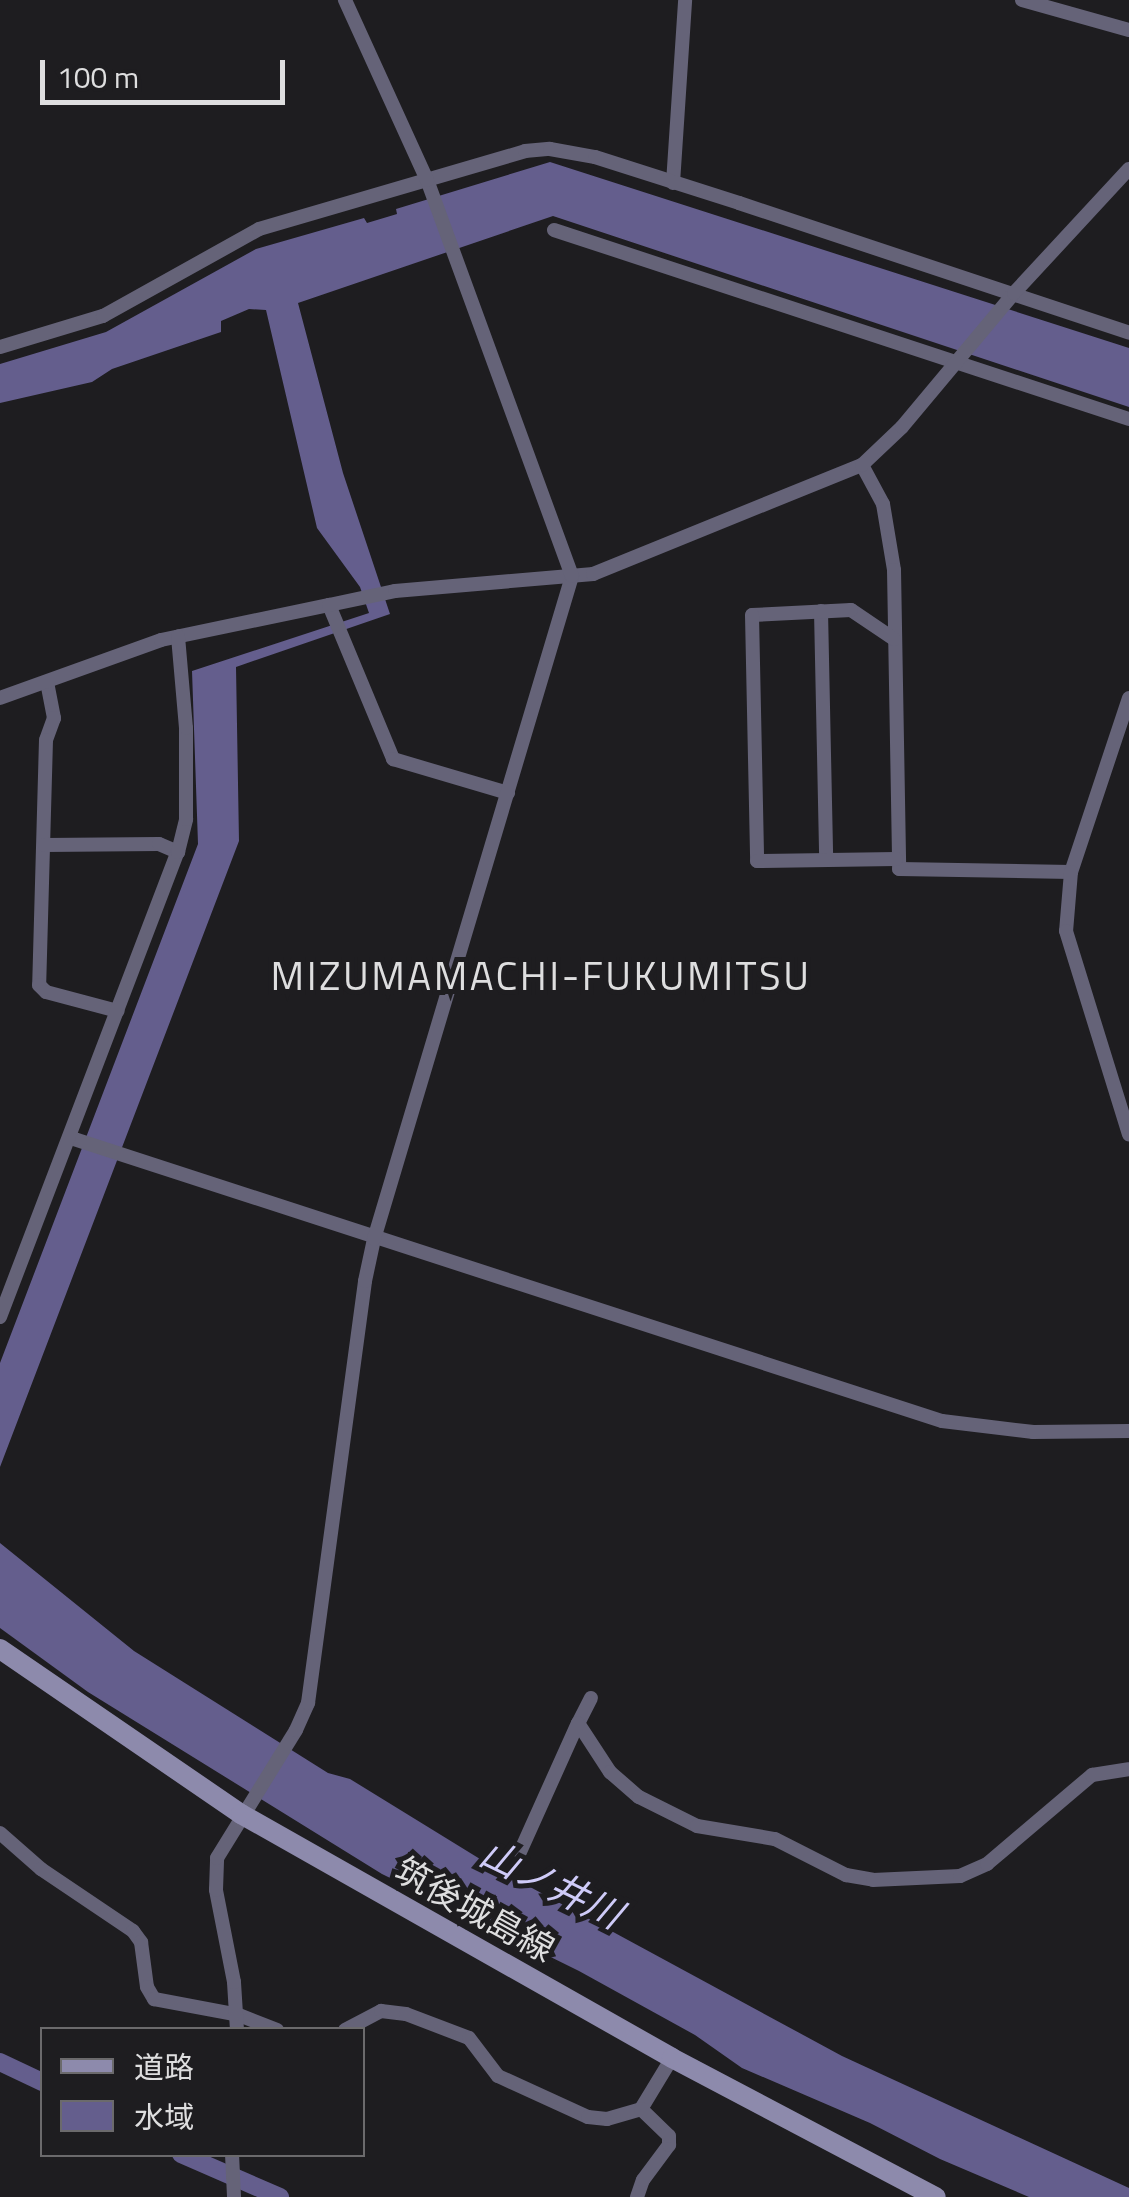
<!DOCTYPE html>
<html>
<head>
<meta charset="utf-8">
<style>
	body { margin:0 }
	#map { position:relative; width:1129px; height:2197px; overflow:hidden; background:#1e1d20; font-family:"Titillium Web","Noto Sans JP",sans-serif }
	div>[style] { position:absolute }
	.water>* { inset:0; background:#645e8d }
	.canal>* { height:18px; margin:-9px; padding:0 9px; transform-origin:9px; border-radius:9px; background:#645e8d }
	.street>* { height:14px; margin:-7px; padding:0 7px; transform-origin:7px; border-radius:7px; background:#656378 }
	.secondary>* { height:20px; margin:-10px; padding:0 10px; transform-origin:10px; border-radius:10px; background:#8d8aac }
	span { translate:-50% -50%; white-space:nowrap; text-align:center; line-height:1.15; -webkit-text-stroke:10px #1e1d20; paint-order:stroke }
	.street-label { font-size:35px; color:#dededf }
	.water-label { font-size:38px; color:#cfcbf8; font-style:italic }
	.quarter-label { font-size:40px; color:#dededf; letter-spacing:2.5px }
	.legend { position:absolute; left:40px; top:2027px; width:325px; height:130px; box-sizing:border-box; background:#1e1d20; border:2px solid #6b6a6c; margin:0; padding:12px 18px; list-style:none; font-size:30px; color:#dededf }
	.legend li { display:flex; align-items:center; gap:20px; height:50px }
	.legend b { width:50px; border:2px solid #6b6a6c }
	.scale { position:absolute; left:40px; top:60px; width:245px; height:45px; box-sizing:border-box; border:5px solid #dededf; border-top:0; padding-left:12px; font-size:30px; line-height:35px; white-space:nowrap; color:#dededf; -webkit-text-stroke:8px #1e1d20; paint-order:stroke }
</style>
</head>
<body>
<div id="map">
	<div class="water">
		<i style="clip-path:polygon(550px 162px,1129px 348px,1129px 407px,553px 216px,298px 303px,343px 473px,390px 614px,236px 667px,239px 841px,0 1467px,0 1363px,198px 844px,192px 671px,369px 613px,360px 587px,317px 528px,266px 310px,249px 309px,221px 321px,221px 332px,112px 369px,92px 382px,0 403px,0 364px,106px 332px,256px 249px,364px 218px,367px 223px,397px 214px,396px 209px)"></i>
		<i style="clip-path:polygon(0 1543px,134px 1651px,328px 1773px,350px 1779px,493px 1867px,842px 2056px,1129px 2188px,1129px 2197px,1029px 2197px,940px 2159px,870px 2123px,742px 2068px,695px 2035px,579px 1971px,382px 1874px,88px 1692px,0 1628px)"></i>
	</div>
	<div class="canal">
		<i style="left:0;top:2062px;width:47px;rotate:25.5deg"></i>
		<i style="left:181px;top:2154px;width:108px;rotate:23.5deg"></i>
	</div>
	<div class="street">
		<i style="left:1022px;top:0;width:111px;rotate:15.7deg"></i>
		<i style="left:673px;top:183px;width:183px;rotate:-86.2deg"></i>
		<i style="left:554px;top:230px;width:605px;rotate:18.2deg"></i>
		<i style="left:0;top:347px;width:108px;rotate:-16.8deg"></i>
		<i style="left:103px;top:316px;width:179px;rotate:-29.1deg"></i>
		<i style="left:259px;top:229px;width:277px;rotate:-16.3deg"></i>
		<i style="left:525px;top:151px;width:25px;rotate:-5deg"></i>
		<i style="left:550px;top:149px;width:46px;rotate:10.1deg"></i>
		<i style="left:595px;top:157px;width:151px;rotate:17.7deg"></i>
		<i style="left:739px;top:203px;width:411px;rotate:18.4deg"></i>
		<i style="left:862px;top:465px;width:44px;rotate:61.7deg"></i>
		<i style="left:883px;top:504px;width:67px;rotate:80.5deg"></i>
		<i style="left:894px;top:570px;width:299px;rotate:89deg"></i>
		<i style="left:899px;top:869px;width:172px;rotate:1deg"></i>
		<i style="left:329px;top:605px;width:167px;rotate:67.4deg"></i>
		<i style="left:393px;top:759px;width:120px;rotate:16.5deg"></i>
		<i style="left:821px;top:611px;width:249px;rotate:88.8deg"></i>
		<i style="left:894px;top:639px;width:52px;rotate:-146deg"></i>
		<i style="left:851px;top:610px;width:99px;rotate:177.1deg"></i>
		<i style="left:752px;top:615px;width:246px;rotate:88.8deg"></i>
		<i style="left:757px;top:861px;width:139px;rotate:-0.8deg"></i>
		<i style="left:47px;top:682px;width:37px;rotate:79deg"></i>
		<i style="left:54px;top:718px;width:23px;rotate:110deg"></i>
		<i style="left:46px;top:740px;width:245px;rotate:91.6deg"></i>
		<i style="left:39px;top:985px;width:10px;rotate:45deg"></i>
		<i style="left:46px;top:992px;width:74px;rotate:14.8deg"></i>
		<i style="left:0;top:698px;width:171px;rotate:-19.8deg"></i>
		<i style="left:161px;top:640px;width:172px;rotate:-11.8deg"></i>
		<i style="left:329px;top:605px;width:67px;rotate:-12deg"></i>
		<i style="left:395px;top:591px;width:199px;rotate:-4.9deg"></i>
		<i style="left:593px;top:574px;width:290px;rotate:-22.1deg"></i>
		<i style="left:862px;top:465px;width:55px;rotate:-43.5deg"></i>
		<i style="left:902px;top:427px;width:175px;rotate:-50.1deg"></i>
		<i style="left:1014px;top:293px;width:169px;rotate:-47.2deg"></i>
		<i style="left:1129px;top:698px;width:183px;rotate:108.4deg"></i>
		<i style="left:1071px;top:872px;width:59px;rotate:94.8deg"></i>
		<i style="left:1066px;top:931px;width:213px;rotate:72.8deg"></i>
		<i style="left:45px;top:845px;width:114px;rotate:-0.5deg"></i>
		<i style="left:159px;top:844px;width:21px;rotate:23deg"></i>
		<i style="left:71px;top:1138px;width:916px;rotate:18deg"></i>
		<i style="left:942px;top:1421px;width:92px;rotate:6.9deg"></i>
		<i style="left:1033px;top:1432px;width:96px;rotate:-0.6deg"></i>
		<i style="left:0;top:1317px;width:498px;rotate:-69.1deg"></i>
		<i style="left:178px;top:852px;width:34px;rotate:-76deg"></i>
		<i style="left:186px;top:819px;width:91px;rotate:-90deg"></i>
		<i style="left:186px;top:728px;width:92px;rotate:-95deg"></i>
		<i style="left:591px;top:1698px;width:28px;rotate:117deg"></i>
		<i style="left:578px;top:1723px;width:59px;rotate:56.9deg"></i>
		<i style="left:610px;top:1772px;width:38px;rotate:41deg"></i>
		<i style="left:639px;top:1797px;width:65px;rotate:26.6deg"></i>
		<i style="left:697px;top:1826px;width:79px;rotate:9.5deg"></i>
		<i style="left:775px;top:1839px;width:80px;rotate:26.9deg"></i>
		<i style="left:846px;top:1875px;width:27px;rotate:10deg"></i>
		<i style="left:873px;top:1880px;width:87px;rotate:-2.6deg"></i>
		<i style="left:960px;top:1876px;width:30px;rotate:-24deg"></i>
		<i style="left:987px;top:1864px;width:138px;rotate:-40.3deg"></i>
		<i style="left:1092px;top:1775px;width:37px;rotate:-9deg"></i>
		<i style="left:0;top:1833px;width:55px;rotate:41.3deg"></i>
		<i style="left:41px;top:1869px;width:111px;rotate:34deg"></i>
		<i style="left:133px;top:1931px;width:14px;rotate:54deg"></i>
		<i style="left:141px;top:1942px;width:45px;rotate:82.4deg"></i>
		<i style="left:147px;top:1987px;width:14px;rotate:60deg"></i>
		<i style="left:154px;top:1999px;width:86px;rotate:10.7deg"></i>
		<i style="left:239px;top:2015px;width:41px;rotate:21.5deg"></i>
		<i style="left:520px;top:1852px;width:141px;rotate:-65.8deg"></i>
		<i style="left:237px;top:2030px;width:48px;rotate:-93.6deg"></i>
		<i style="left:234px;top:1982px;width:94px;rotate:-101.1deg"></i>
		<i style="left:216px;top:1890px;width:32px;rotate:-88deg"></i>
		<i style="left:217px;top:1858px;width:150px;rotate:-58.3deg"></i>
		<i style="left:296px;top:1730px;width:30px;rotate:-66deg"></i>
		<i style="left:308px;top:1703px;width:426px;rotate:-82.3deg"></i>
		<i style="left:365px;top:1281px;width:43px;rotate:-77.9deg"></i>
		<i style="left:374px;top:1239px;width:692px;rotate:-73.37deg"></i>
		<i style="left:572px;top:576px;width:422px;rotate:-110.1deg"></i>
		<i style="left:427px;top:180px;width:198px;rotate:-114.5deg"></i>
		<i style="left:345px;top:2030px;width:41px;rotate:-27.8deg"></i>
		<i style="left:381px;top:2011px;width:25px;rotate:7deg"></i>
		<i style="left:406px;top:2014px;width:67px;rotate:20.9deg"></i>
		<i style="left:469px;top:2038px;width:48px;rotate:52.7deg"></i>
		<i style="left:498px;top:2076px;width:99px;rotate:24.5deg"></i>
		<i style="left:588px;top:2117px;width:19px;rotate:6deg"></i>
		<i style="left:607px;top:2119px;width:35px;rotate:-16deg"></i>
		<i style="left:641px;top:2109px;width:60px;rotate:-58.7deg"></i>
		<i style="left:232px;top:2154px;width:43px;rotate:87.3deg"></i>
		<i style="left:637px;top:2197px;width:18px;rotate:-71deg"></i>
		<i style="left:643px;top:2180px;width:44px;rotate:-53.4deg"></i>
		<i style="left:669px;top:2145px;width:9px;rotate:-90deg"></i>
		<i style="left:669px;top:2136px;width:39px;rotate:-136deg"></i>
	</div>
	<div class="secondary">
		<i style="left:0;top:1649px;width:292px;rotate:34.4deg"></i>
		<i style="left:241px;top:1814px;width:495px;rotate:29.5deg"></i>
		<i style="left:672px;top:2058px;width:298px;rotate:27.8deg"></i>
	</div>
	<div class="street-label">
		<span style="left:475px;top:1909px;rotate:29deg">筑後城島線</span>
	</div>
	<div class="water-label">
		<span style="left:551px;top:1884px;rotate:26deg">山ノ井川</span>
	</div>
	<div class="quarter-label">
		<span style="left:541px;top:976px">MIZUMAMACHI-FUKUMITSU</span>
	</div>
	<ul class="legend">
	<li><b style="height:12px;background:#8d8aac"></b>道路</li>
	<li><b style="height:28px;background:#645e8d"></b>水域</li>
	</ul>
	<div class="scale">100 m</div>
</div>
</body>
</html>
